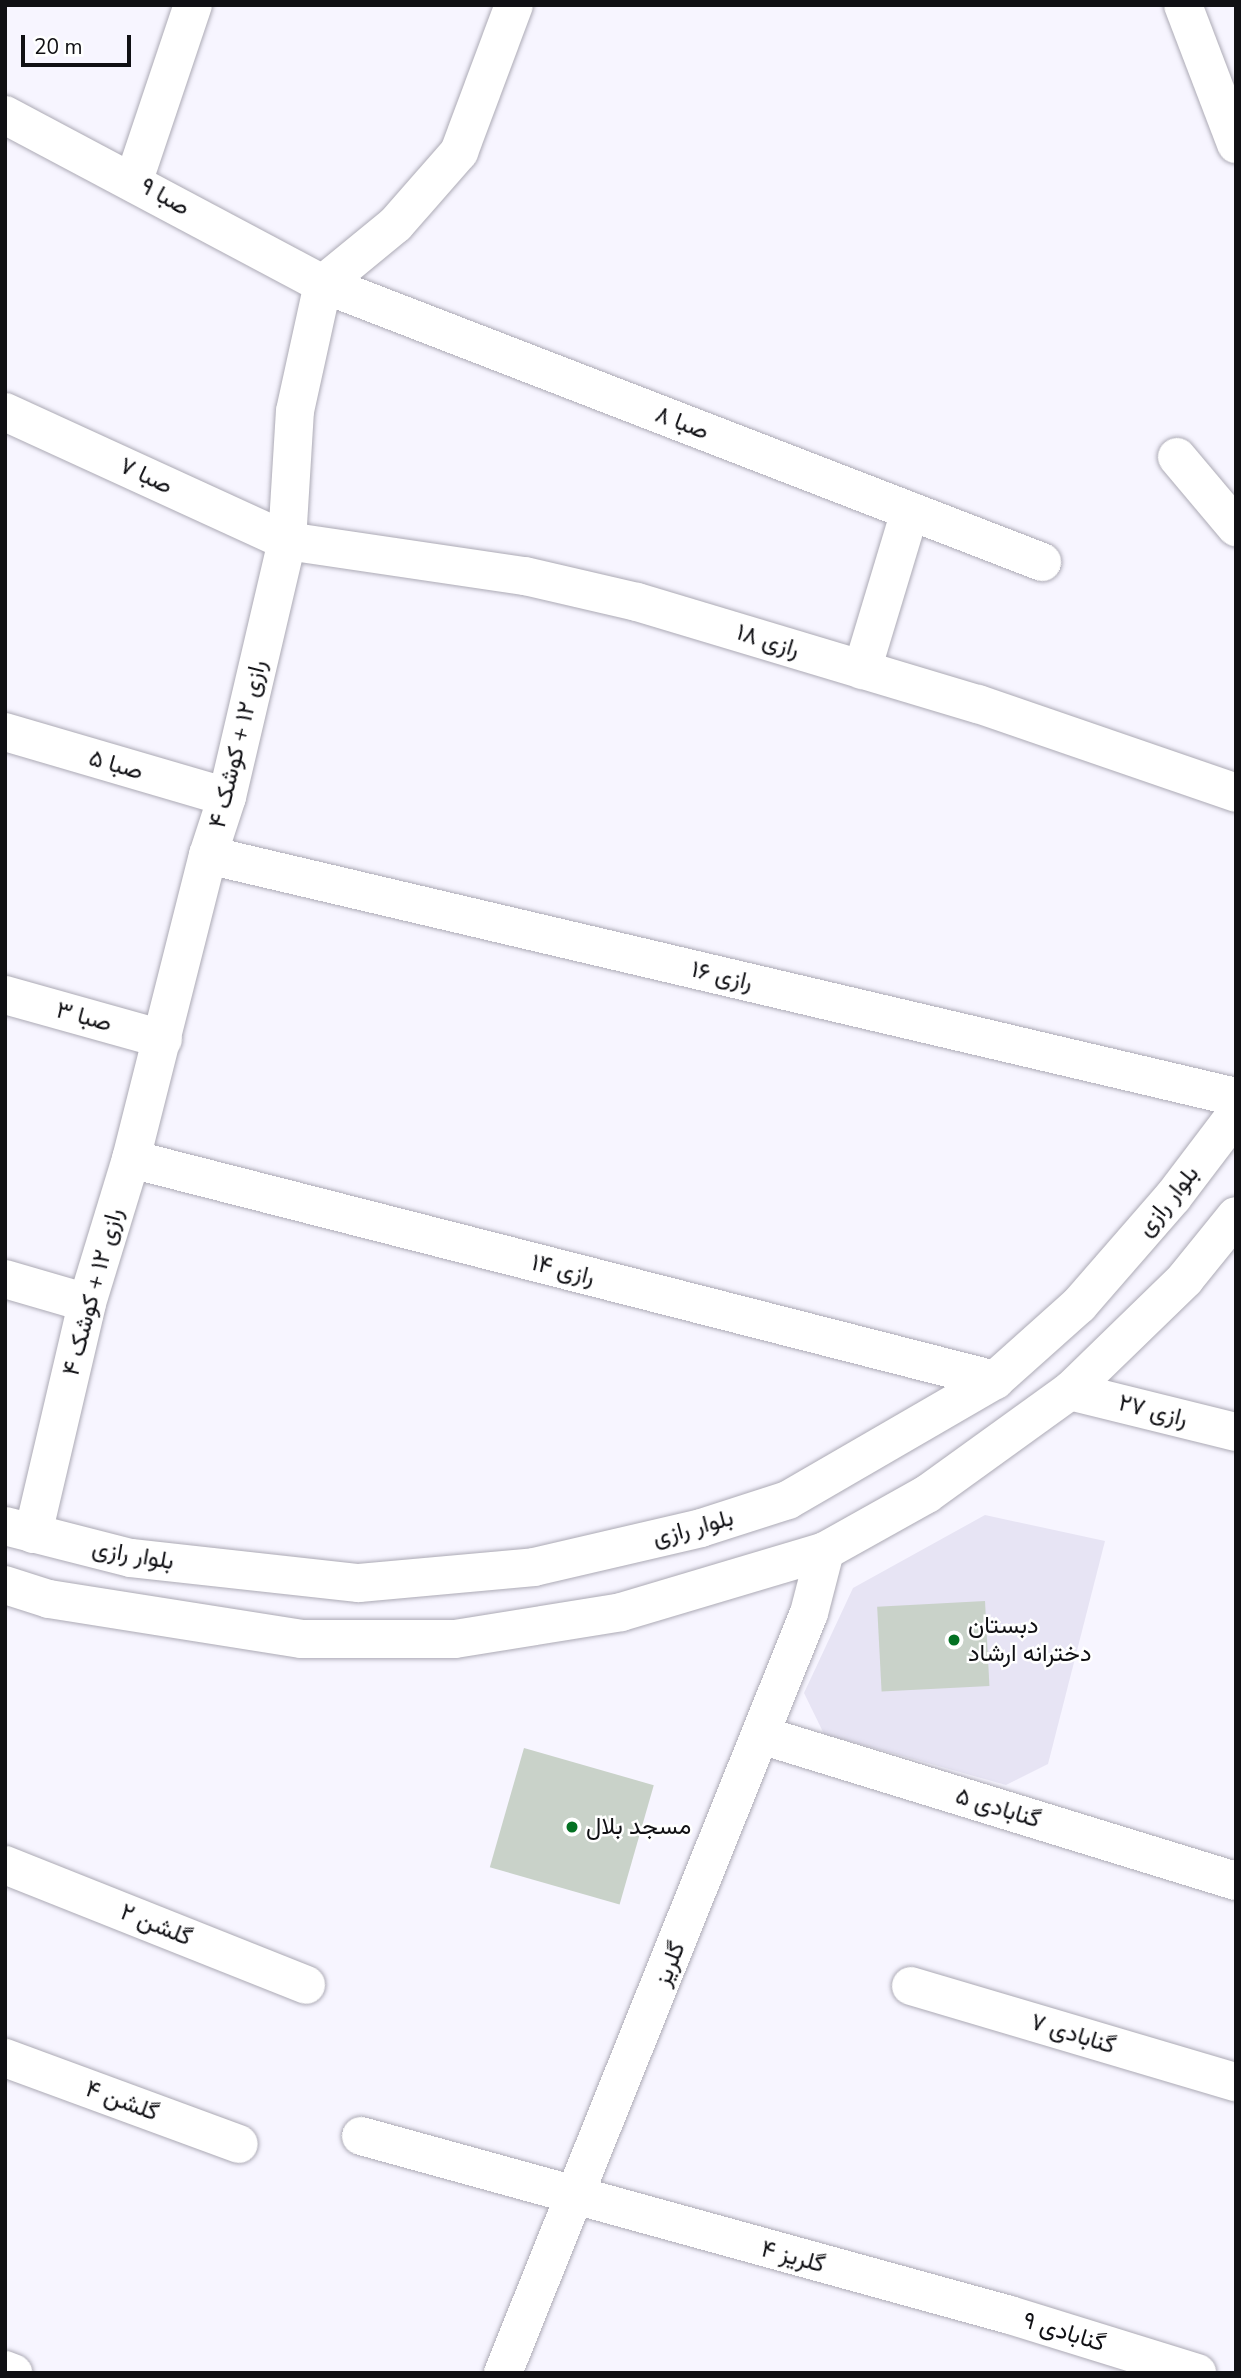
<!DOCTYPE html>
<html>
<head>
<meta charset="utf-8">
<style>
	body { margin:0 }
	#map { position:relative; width:1241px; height:2378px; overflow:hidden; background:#f7f5ff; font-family:"Nunito Sans",Vazirmatn,sans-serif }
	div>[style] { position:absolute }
	.built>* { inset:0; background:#e7e4f4 }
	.building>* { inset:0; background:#c9d2c9; transform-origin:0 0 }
	.roads { filter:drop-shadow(0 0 2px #acaab5) drop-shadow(0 0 2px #acaab5) }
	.minor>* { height:38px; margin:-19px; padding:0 19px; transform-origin:19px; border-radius:19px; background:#fff }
	.major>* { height:38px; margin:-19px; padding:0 19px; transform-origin:19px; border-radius:19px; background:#fff }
	.dots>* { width:19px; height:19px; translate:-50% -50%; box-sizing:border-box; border:4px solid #fff; border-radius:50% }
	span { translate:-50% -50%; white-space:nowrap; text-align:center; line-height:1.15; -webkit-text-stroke:5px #fff; paint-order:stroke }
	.street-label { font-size:24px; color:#101014 }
	.poi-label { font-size:24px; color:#101014 }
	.left { translate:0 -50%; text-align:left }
	.frame { position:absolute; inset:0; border:7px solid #101014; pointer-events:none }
	.scale { position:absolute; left:21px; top:35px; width:110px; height:32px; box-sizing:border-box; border:4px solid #101014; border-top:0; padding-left:9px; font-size:21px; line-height:24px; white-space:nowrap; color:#101014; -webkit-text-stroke:5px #fff; paint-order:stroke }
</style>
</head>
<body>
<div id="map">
	<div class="built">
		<i style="clip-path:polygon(985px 1515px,1105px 1541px,1048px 1764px,1006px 1785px,824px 1734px,804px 1693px,853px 1588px)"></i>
	</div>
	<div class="building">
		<i style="left:985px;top:1601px;width:85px;height:108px;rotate:87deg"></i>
		<i style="left:524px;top:1748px;width:135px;height:124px;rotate:16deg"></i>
	</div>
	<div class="roads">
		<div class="minor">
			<i style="left:1183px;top:5px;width:149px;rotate:69.1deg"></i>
			<i style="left:5px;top:115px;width:360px;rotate:28deg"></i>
			<i style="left:323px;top:284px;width:771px;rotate:21.14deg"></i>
			<i style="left:134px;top:180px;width:185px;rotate:-71.4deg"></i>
			<i style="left:5px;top:412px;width:310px;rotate:24.6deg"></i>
			<i style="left:287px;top:541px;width:241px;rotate:8.4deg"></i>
			<i style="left:525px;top:576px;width:115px;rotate:13.1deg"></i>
			<i style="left:637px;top:602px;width:356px;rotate:16.7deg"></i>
			<i style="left:978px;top:704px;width:273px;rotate:19deg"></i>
			<i style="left:1177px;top:457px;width:92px;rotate:49.9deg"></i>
			<i style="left:862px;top:670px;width:166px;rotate:-73.2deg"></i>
			<i style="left:5px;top:732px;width:231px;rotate:16.3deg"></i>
			<i style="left:208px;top:855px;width:1056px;rotate:13.25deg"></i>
			<i style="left:5px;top:995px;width:164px;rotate:15.6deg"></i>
			<i style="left:131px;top:1159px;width:892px;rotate:14.35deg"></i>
			<i style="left:5px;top:1279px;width:85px;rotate:16.3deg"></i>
			<i style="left:1070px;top:1391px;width:171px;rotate:13.9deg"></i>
			<i style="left:33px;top:1534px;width:237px;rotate:-76.8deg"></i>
			<i style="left:87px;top:1303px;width:151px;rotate:-73deg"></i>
			<i style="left:131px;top:1159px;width:314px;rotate:-75.8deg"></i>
			<i style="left:208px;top:855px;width:61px;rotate:-71.9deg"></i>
			<i style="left:227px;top:797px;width:263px;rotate:-76.8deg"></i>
			<i style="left:287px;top:541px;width:130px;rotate:-86.5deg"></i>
			<i style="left:295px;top:411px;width:130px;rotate:-77.6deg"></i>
			<i style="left:323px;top:284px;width:94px;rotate:-39.4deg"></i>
			<i style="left:396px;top:224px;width:96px;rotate:-48.8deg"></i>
			<i style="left:459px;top:152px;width:157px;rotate:-69.5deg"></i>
			<i style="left:761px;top:1735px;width:497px;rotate:17.1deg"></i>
			<i style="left:5px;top:1865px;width:324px;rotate:21.7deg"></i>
			<i style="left:911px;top:1986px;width:339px;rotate:16.5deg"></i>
			<i style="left:5px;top:2058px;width:249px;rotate:20.2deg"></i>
			<i style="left:361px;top:2136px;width:673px;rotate:15.42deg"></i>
			<i style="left:1010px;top:2315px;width:196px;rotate:17.2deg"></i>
			<i style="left:5px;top:2370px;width:9px;rotate:21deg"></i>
			<i style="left:503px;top:2373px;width:819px;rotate:-68.07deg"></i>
			<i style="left:809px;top:1613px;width:64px;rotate:-75.5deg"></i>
		</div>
		<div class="major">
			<i style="left:5px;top:1526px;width:130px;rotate:14.3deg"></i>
			<i style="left:131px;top:1558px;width:229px;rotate:6.3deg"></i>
			<i style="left:359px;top:1583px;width:176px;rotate:-5.2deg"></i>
			<i style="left:534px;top:1567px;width:171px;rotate:-13.1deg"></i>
			<i style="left:701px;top:1528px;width:91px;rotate:-17.8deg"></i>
			<i style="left:788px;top:1500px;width:239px;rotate:-30.1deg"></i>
			<i style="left:995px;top:1380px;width:113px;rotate:-41.8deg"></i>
			<i style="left:1079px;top:1305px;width:143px;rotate:-49deg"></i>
			<i style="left:1173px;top:1197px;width:104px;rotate:-52.8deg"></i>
			<i style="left:5px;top:1585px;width:46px;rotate:17.7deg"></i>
			<i style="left:49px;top:1599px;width:255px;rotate:9deg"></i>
			<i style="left:301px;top:1639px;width:154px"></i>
			<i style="left:455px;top:1639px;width:168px;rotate:-9.2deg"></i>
			<i style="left:621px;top:1612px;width:213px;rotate:-16.6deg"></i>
			<i style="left:825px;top:1551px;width:117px;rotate:-29.2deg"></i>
			<i style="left:927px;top:1494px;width:176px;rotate:-35.8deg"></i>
			<i style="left:1070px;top:1391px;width:161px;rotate:-44.2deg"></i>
			<i style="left:1185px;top:1279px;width:81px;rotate:-51deg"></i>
		</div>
	</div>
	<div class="dots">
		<i style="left:954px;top:1640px;background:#047123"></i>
		<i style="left:572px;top:1827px;background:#047123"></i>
	</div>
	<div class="street-label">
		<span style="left:165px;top:197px;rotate:29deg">صبا ۹</span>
		<span style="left:682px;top:423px;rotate:21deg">صبا ۸</span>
		<span style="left:146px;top:476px;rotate:25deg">صبا ۷</span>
		<span style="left:768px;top:641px;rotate:17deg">رازی ۱۸</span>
		<span style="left:238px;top:744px;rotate:-76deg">رازی ۱۲ + کوشک ۴</span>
		<span style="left:116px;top:765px;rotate:16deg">صبا ۵</span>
		<span style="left:722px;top:976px;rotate:13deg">رازی ۱۶</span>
		<span style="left:84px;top:1017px;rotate:15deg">صبا ۳</span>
		<span style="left:1168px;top:1201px;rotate:-51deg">بلوار رازی</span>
		<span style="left:563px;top:1270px;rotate:14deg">رازی ۱۴</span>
		<span style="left:93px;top:1292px;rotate:-75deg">رازی ۱۲ + کوشک ۴</span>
		<span style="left:1153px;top:1411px;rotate:14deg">رازی ۲۷</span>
		<span style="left:693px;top:1528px;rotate:-15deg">بلوار رازی</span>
		<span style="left:133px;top:1555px;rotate:10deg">بلوار رازی</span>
		<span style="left:998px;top:1808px;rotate:17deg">گنابادی ۵</span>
		<span style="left:156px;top:1925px;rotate:22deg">گلشن ۲</span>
		<span style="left:670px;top:1964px;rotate:-68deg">گلریز</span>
		<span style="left:1073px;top:2034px;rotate:17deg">گنابادی ۷</span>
		<span style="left:122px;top:2101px;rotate:20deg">گلشن ۴</span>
		<span style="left:793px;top:2257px;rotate:15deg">گلریز ۴</span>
		<span style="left:1064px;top:2332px;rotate:17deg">گنابادی ۹</span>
	</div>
	<div class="poi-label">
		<span class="left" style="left:968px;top:1640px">دبستان<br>دخترانه ارشاد</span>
		<span class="left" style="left:586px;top:1827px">مسجد بلال</span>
	</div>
	<div class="frame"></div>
	<div class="scale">20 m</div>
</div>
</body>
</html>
